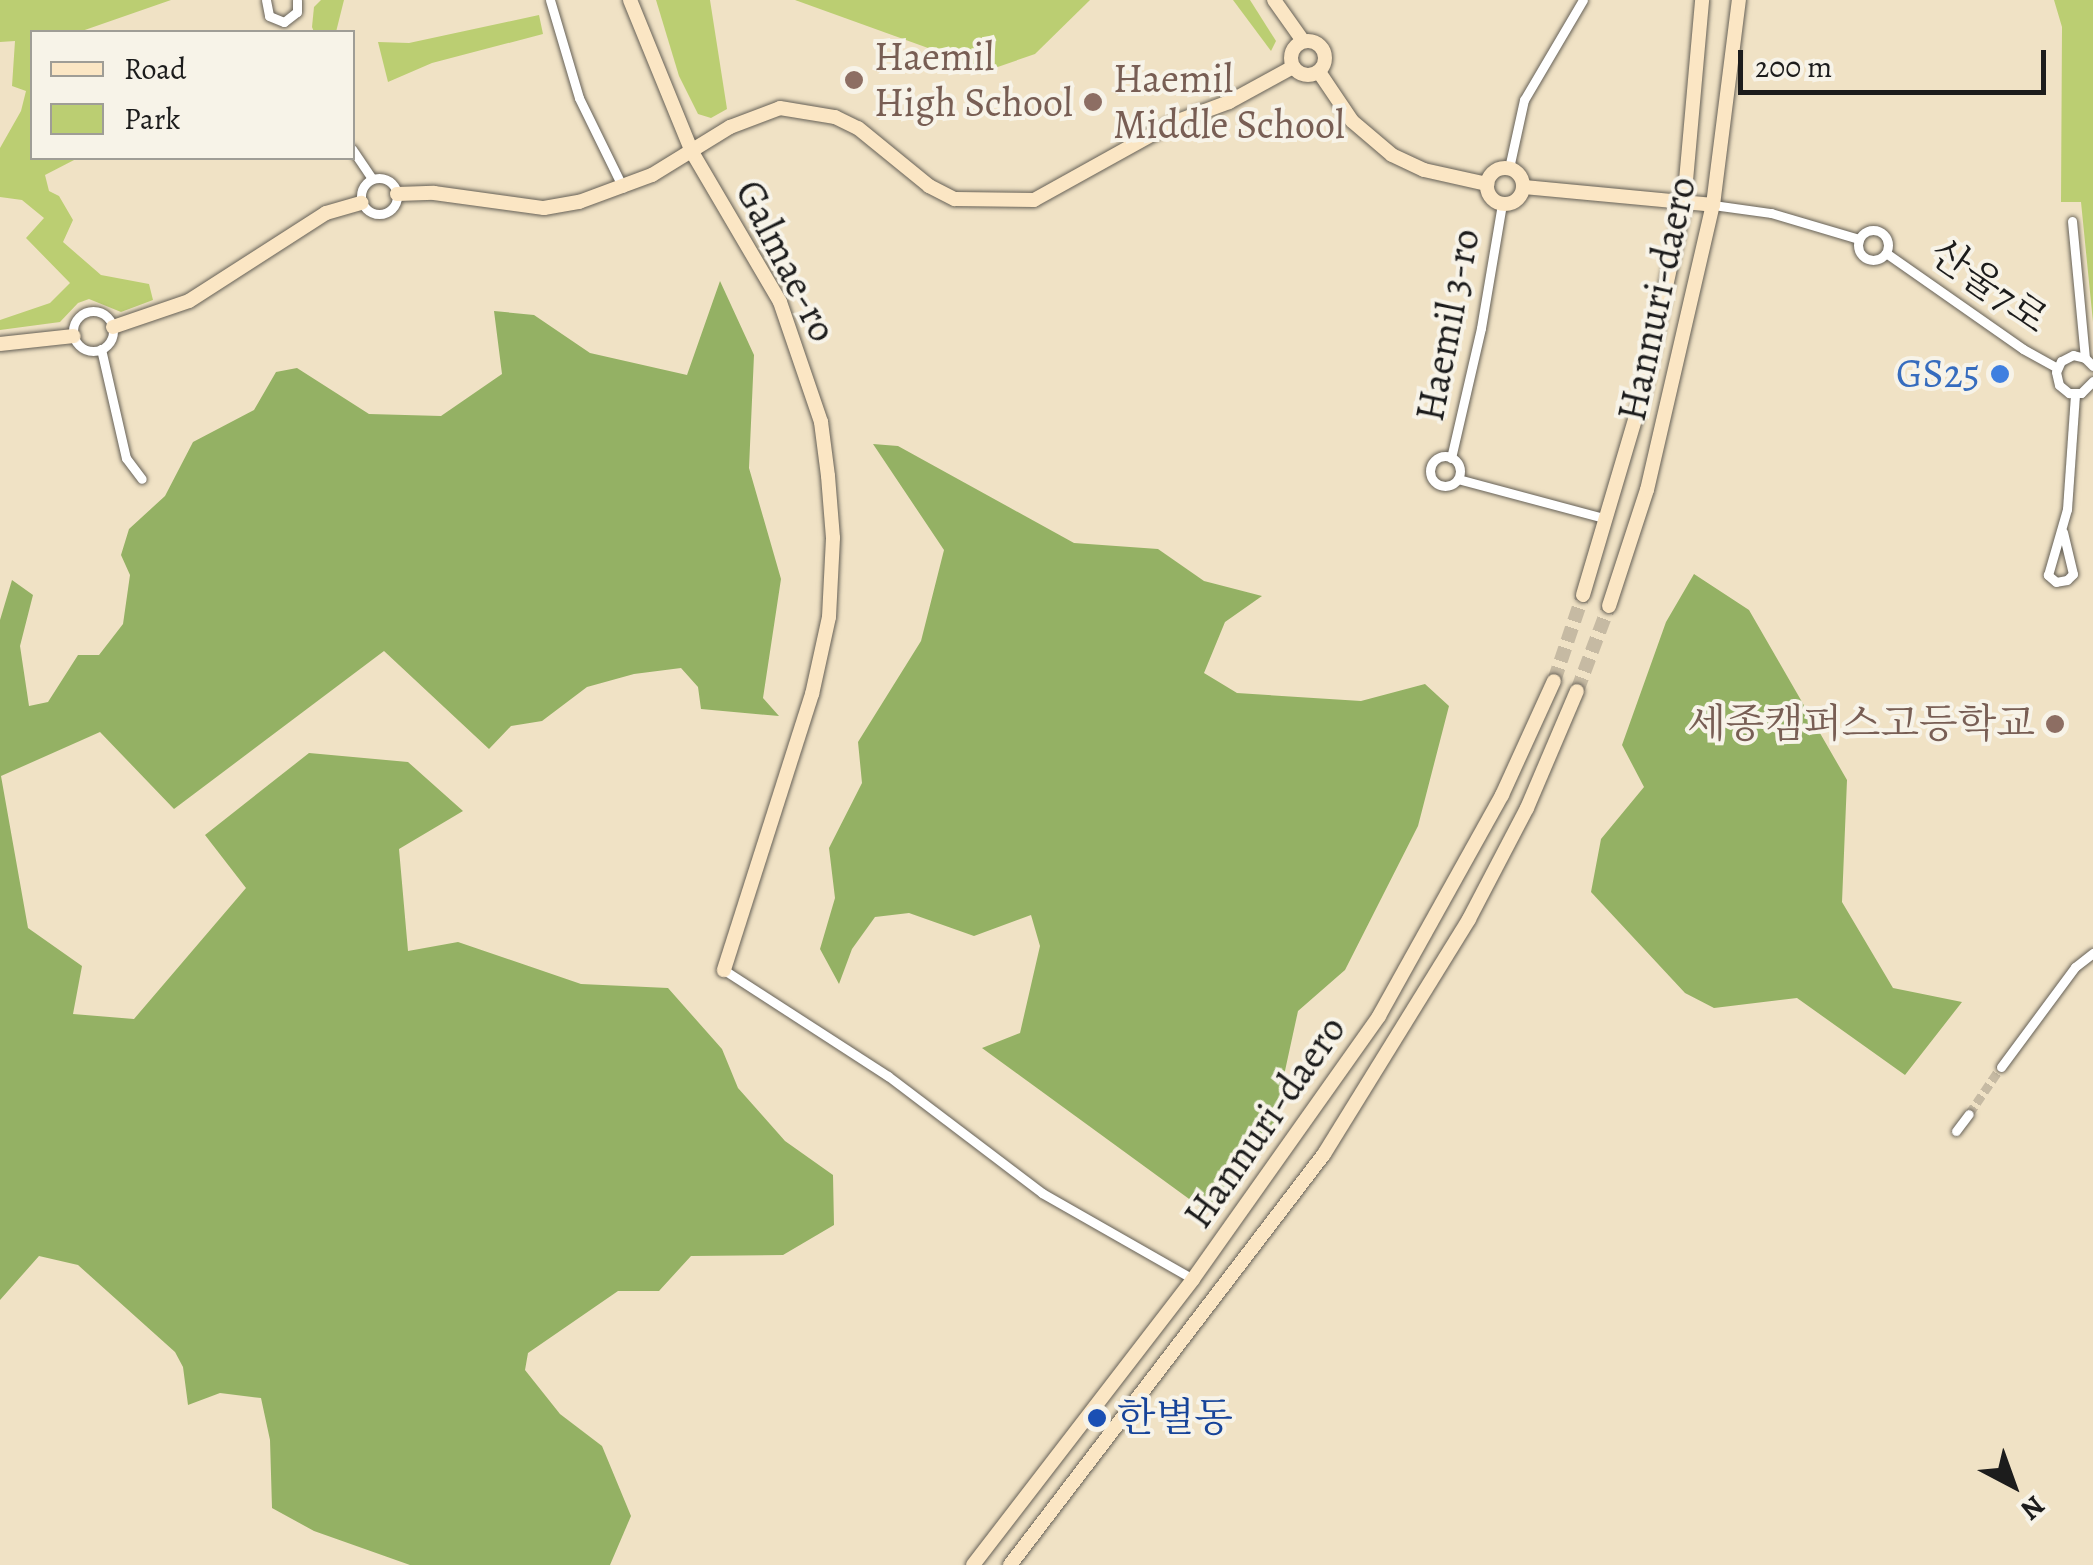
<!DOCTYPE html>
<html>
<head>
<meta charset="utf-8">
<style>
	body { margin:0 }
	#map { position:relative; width:2093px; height:1565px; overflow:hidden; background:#f0e2c5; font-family:Alegreya,"Noto Serif KR",serif }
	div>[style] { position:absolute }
	.green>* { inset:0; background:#bbce72 }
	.forest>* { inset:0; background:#94b164 }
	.street-tunnel>* { height:9px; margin-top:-4.5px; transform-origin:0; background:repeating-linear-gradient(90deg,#c6baa3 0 9px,transparent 0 13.5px) }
	.secondary-tunnel>* { height:14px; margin-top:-7px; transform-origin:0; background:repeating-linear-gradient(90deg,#c6baa3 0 14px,transparent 0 21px) }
	.roads { filter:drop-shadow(0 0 2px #666157) drop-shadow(0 0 2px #666157) }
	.street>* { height:9px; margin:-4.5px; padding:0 4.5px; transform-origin:4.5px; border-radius:4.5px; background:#fff }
	.street>.ring { margin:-4.5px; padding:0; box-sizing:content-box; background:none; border:9px solid #fff; border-radius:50% }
	.secondary>* { height:14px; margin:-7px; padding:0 7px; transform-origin:7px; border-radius:7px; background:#fbe6c4 }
	.secondary>.ring { margin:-7px; padding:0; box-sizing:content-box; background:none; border:14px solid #fbe6c4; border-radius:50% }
	.dots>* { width:28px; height:28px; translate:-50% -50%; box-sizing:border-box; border:5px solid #f7f3e8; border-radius:50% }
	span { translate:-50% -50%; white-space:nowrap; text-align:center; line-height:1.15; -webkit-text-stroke:8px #f7f3e8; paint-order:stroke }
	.education-label { font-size:40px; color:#785e54 }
	.left { translate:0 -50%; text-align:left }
	.right { translate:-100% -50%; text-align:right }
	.street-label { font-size:40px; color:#1c1c1c }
	.shop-label { font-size:40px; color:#366cbe }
	.transit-label { font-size:40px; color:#164399 }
	.legend { position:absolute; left:30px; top:30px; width:325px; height:130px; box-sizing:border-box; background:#f7f3e8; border:2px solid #9f9d96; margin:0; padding:12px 18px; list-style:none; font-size:30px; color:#1c1c1c }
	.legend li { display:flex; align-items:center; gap:20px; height:50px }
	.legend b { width:50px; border:2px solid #9f9d96 }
	.north { position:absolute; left:1963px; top:1435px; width:100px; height:100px; -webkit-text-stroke:8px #f7f3e8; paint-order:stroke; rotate:139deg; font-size:28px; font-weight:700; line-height:40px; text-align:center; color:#1c1c1c }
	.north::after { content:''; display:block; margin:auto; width:35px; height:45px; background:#1c1c1c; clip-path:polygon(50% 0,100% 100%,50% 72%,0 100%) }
	.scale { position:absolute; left:1738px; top:50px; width:308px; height:45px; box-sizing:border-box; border:5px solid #1c1c1c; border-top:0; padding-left:12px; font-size:30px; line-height:35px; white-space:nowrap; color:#1c1c1c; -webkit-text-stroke:8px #f7f3e8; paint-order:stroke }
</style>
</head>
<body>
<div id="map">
	<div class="green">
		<i style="clip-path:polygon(0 0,171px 0,79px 32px,32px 32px,32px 158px,92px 158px,76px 159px,45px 175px,49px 191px,59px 196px,73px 220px,63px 242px,101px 275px,149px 284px,153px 300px,121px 312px,89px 299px,78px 303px,60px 322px,0 330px,0 320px,50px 303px,70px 283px,26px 238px,44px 218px,22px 200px,0 197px,0 148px,21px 111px,26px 91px,12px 86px,15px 41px,0 42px)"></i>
		<i style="clip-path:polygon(321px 0,344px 0,336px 32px,314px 32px,312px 27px,314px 7px)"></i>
		<i style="clip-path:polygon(656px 0,710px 0,727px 109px,711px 118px,698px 114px,679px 76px)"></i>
		<i style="clip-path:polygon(795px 0,1090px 0,1035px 54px,989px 70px)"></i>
		<i style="clip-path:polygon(1233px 0,1250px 0,1276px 41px,1271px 51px)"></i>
		<i style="clip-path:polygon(2054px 0,2093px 0,2093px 322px,2081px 202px,2061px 202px,2062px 27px)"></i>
		<i style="clip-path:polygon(539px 15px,543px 34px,432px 63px,388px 82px,378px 42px,409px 43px)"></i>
	</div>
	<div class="forest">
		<i style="clip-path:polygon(720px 281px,754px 355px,749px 468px,781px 579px,763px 698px,779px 716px,701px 709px,698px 687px,681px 668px,634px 674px,587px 687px,542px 721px,511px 726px,489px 749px,384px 651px,174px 809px,100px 732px,1px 776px,28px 928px,82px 966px,73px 1014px,134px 1019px,246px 888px,205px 835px,309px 753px,408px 762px,463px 811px,399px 849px,408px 951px,458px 942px,581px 984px,668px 988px,722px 1049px,738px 1088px,785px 1141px,833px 1175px,834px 1225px,783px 1255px,691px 1256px,659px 1291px,618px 1291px,528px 1353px,525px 1370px,560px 1414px,602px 1446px,631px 1516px,610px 1565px,410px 1565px,314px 1531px,272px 1508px,270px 1440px,261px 1398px,220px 1393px,188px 1405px,183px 1367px,175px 1352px,78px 1265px,39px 1256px,0 1300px,0 620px,12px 580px,33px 595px,20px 646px,29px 706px,48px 702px,78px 655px,99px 655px,123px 624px,130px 575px,121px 555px,129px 529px,165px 496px,193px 442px,254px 410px,276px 372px,297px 368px,369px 414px,441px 416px,502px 374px,494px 311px,534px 315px,590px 353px,687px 375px)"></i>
		<i style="clip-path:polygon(873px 444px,898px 446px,1074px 543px,1158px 549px,1204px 581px,1262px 596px,1225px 622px,1204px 673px,1237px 693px,1361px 701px,1425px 684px,1449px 706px,1418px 826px,1345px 970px,1298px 1011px,1273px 1126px,1207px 1212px,982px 1048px,1020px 1033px,1040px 946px,1031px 915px,974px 936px,909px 913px,875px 917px,852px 949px,839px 984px,820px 949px,835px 898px,829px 848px,862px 783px,858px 742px,921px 641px,944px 550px)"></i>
		<i style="clip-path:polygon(1694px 574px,1749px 610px,1847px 780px,1842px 902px,1893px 988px,1962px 1002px,1905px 1075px,1797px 998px,1714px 1008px,1685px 993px,1591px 892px,1601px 839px,1644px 787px,1622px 745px,1666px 622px)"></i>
	</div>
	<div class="street-tunnel">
		<i style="left:1969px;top:1114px;width:57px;rotate:-55.8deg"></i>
	</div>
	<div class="secondary-tunnel">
		<i style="left:1554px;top:681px;width:91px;rotate:-71.4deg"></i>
		<i style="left:1577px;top:691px;width:91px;rotate:-69.4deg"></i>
	</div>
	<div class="roads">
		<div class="street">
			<i style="left:266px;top:0;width:16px;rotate:79deg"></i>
			<i style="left:269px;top:16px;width:16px;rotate:22deg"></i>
			<i style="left:284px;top:22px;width:16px;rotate:-38deg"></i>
			<i style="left:297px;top:12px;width:12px;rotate:-90deg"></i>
			<i style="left:550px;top:0;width:102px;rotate:73.5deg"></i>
			<i style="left:579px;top:98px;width:100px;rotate:63.9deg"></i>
			<i style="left:352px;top:149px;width:36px;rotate:56deg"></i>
			<i style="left:1509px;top:168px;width:70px;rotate:-77.6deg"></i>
			<i style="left:1524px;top:100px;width:116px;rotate:-59.5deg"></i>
			<i class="ring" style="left:361px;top:178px;width:27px;height:27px"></i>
			<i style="left:1713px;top:205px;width:59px;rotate:7.9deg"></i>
			<i style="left:1771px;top:213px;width:92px;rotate:16.5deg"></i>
			<i style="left:2072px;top:221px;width:138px;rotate:84.6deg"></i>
			<i class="ring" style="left:1858px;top:230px;width:21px;height:21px"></i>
			<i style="left:1886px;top:253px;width:167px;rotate:35deg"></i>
			<i style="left:2023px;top:349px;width:39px;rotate:29deg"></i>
			<i class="ring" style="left:73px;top:311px;width:31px;height:31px"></i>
			<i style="left:101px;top:349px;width:112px;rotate:77.1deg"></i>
			<i style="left:126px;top:458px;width:26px;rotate:53deg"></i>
			<i style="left:2093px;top:366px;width:11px;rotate:-135deg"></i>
			<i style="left:2085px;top:358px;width:12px;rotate:-166deg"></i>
			<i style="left:2073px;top:355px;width:13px;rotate:153deg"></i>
			<i style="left:2061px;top:361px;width:12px;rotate:114deg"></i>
			<i style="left:2056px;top:372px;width:13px;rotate:77deg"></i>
			<i style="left:2059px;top:385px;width:13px;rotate:39deg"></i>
			<i style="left:2069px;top:393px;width:12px"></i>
			<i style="left:2081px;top:393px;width:17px;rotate:-45deg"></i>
			<i class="ring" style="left:1430px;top:456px;width:21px;height:21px"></i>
			<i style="left:1451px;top:458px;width:133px;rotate:-77deg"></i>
			<i style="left:1481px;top:328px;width:126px;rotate:-80.4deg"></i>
			<i style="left:1458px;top:479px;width:154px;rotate:15deg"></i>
			<i style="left:2063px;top:532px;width:43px;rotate:76.6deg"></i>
			<i style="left:2073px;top:574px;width:8px;rotate:135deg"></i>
			<i style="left:2067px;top:580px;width:11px;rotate:170deg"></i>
			<i style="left:2056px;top:582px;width:11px;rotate:-139deg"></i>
			<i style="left:2048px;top:575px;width:69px;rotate:-73.9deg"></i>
			<i style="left:2067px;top:509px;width:115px;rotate:-86deg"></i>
			<i style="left:724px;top:970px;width:195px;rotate:32.9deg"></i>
			<i style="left:888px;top:1076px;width:193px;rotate:37.2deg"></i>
			<i style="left:1042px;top:1193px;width:174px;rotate:29.7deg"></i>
			<i style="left:2001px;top:1067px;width:124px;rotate:-53.5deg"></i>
			<i style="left:2075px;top:967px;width:23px;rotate:-38deg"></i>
			<i style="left:1956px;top:1131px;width:21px;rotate:-53deg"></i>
		</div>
		<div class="secondary">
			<i style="left:630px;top:0;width:164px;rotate:67.8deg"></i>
			<i style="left:692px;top:152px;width:174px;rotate:59.6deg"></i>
			<i style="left:780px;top:302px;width:127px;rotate:71.1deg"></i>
			<i style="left:821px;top:422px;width:54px;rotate:82.6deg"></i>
			<i style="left:828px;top:476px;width:62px;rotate:85.4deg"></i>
			<i style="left:833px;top:538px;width:79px;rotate:92.9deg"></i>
			<i style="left:829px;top:617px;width:79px;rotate:102.4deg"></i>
			<i style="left:812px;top:694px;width:290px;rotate:107.7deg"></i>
			<i style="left:1274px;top:0;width:50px;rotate:54.7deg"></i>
			<i class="ring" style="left:1291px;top:41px;width:20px;height:20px"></i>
			<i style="left:1319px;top:72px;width:59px;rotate:56deg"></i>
			<i style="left:1352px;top:121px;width:52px;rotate:40.4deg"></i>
			<i style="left:1392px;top:155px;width:35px;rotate:25deg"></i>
			<i style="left:1424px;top:170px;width:65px;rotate:12.5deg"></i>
			<i class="ring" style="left:1487px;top:168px;width:22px;height:22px"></i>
			<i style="left:1524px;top:187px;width:190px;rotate:5.4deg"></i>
			<i style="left:397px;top:194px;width:37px;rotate:-2deg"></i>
			<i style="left:434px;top:193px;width:111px;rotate:7.8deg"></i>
			<i style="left:544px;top:208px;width:36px;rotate:-10deg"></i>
			<i style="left:579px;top:202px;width:78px;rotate:-20.3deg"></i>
			<i style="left:652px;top:175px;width:92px;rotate:-31.6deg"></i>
			<i style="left:730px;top:127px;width:53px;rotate:-20.8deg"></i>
			<i style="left:780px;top:108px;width:56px;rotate:9.3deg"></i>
			<i style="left:835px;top:117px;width:25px;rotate:26deg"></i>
			<i style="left:858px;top:128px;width:92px;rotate:39.2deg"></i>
			<i style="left:929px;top:186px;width:29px;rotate:27deg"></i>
			<i style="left:955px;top:199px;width:79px;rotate:0.7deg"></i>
			<i style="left:1034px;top:200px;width:161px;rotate:-29deg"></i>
			<i style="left:1175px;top:122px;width:58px;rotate:-20.3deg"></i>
			<i style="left:1229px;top:102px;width:73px;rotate:-28.7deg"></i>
			<i style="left:113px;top:327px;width:80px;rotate:-18.9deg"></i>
			<i style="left:189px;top:301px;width:163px;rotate:-32.7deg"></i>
			<i style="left:326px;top:213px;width:37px;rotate:-16deg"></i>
			<i style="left:0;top:344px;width:74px;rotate:-6.2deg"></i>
			<i style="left:1583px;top:595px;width:211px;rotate:-73.5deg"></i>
			<i style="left:1643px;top:393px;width:194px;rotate:-77.8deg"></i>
			<i style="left:1684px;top:203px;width:204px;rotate:-84.9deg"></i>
			<i style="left:1609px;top:606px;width:122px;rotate:-71.9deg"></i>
			<i style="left:1647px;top:490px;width:293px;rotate:-77deg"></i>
			<i style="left:1713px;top:205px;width:207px;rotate:-82.8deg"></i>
			<i style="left:973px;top:1565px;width:361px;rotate:-52.4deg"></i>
			<i style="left:1193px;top:1279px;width:322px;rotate:-54.7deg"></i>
			<i style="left:1379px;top:1016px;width:253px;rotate:-60.9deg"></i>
			<i style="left:1502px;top:795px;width:125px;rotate:-65.5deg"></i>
			<i style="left:1010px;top:1565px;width:517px;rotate:-52.62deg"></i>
			<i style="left:1324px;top:1154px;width:276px;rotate:-58.3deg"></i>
			<i style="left:1469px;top:919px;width:125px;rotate:-62.4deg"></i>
			<i style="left:1527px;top:808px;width:127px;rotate:-66.9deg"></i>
		</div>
	</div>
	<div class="dots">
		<i style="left:854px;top:80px;background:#8d6e63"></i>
		<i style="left:1093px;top:102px;background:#8d6e63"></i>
		<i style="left:2000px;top:374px;background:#3f7fe0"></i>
		<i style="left:2055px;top:724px;background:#8d6e63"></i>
		<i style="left:1097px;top:1418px;background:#1a4fb4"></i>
	</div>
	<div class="education-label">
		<span class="left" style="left:874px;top:80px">Haemil<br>High School</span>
		<span class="left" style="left:1113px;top:102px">Haemil<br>Middle School</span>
		<span class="right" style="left:2035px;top:724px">세종캠퍼스고등학교</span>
	</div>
	<div class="street-label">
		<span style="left:786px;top:261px;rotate:63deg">Galmae-ro</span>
		<span style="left:1989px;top:286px;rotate:35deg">산울7로</span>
		<span style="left:1657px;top:299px;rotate:-78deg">Hannuri-daero</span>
		<span style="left:1448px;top:325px;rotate:-79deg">Haemil 3-ro</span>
		<span style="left:1265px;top:1122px;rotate:-55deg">Hannuri-daero</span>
	</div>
	<div class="shop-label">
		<span class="right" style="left:1980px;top:374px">GS25</span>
	</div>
	<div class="transit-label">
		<span class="left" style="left:1117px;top:1418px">한별동</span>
	</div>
	<ul class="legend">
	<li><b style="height:12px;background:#fbe6c4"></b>Road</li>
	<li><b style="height:28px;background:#bbce72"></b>Park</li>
	</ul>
	<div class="north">N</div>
	<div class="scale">200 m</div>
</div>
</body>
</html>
